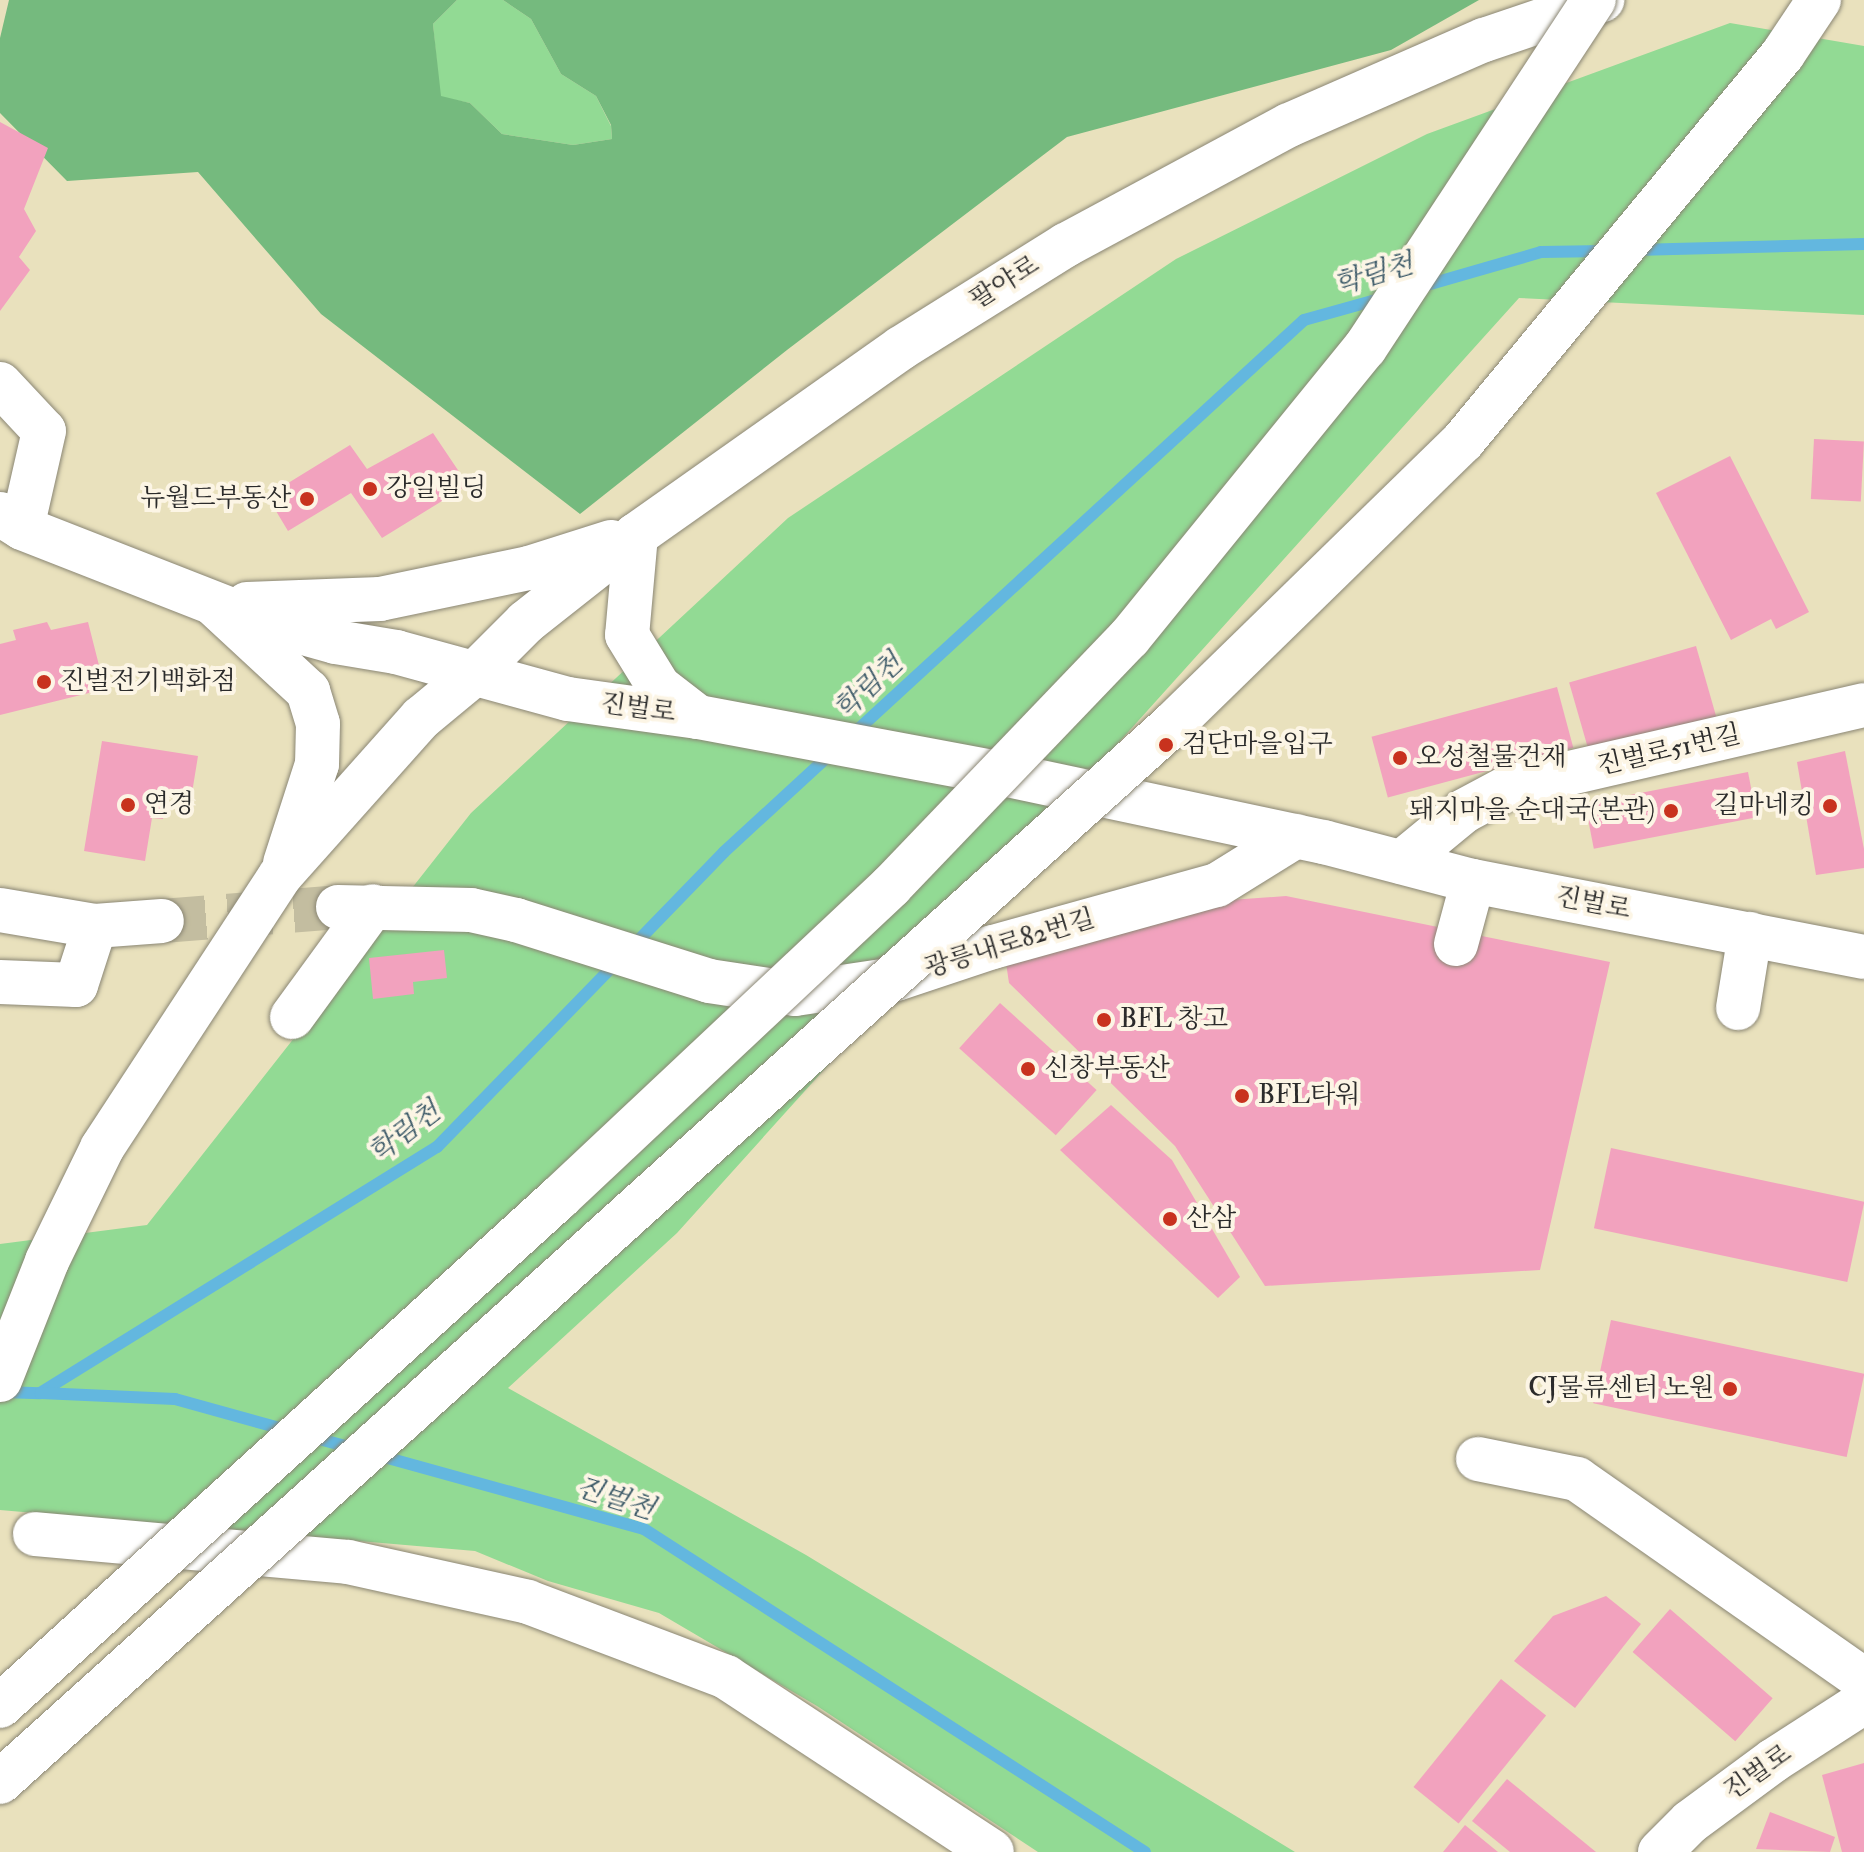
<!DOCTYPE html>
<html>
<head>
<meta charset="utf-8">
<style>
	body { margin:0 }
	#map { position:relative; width:1864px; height:1852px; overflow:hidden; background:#e9e1bd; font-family:"IM FELL Double Pica","Noto Serif KR",serif }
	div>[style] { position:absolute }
	.green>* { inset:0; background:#92da94 }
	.forest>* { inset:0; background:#75ba7e }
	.stream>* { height:12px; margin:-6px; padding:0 6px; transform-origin:6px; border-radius:6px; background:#63b7df }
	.building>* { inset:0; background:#f2a2be; transform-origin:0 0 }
	.minor-tunnel>* { height:44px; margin-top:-22px; transform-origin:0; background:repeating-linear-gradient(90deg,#c3bda0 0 44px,transparent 0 66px) }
	.roads { filter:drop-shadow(0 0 2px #8a8674) drop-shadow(0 0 2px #8a8674) }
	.minor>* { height:44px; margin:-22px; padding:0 22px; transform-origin:22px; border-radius:22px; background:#fff }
	.highway>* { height:44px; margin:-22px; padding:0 22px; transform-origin:22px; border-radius:22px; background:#fff }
	.bridges { filter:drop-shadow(0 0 2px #8a8674) drop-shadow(0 0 2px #8a8674) }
	.highway-bridge>* { height:44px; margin:-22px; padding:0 22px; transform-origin:22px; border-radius:22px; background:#fff }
	.dots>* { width:22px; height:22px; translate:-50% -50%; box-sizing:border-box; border:4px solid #fcf5e5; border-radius:50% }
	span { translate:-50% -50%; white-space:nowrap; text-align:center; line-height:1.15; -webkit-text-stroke:8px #fcf5e5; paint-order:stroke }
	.street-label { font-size:26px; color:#2b2b2b }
	.poi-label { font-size:26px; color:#2b2b2b }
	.left { translate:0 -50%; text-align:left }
	.right { translate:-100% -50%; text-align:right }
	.water-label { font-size:28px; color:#3f5c6a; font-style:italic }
</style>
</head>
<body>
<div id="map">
	<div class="green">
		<i style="clip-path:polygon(457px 0,503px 0,531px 19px,561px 74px,596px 96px,611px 126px,612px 139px,573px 145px,502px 134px,470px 103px,440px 97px,433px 24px)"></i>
		<i style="clip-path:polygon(1730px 23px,1864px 46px,1864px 315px,1519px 298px,677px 1233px,508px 1388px,806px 1555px,1295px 1852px,1038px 1852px,817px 1706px,659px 1613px,548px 1581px,475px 1551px,0 1510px,0 1244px,147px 1225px,471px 813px,788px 518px,1176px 259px,1427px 134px)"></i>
	</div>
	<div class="forest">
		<i style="clip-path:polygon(9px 0,457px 0,433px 24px,441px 96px,470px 103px,502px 134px,573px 145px,612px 139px,611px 125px,596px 96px,561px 74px,531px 19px,503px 0,1479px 0,1391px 50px,1067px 137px,787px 350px,580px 514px,321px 314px,198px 172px,67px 181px,0 113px,0 38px)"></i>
	</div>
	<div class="stream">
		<i style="left:1635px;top:250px;width:229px;rotate:-1.5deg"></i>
		<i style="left:1420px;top:287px;width:126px;rotate:-16.1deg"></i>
		<i style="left:1541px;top:252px;width:64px;rotate:-0.9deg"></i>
		<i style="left:851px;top:736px;width:615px;rotate:-42.56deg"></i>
		<i style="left:1304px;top:320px;width:82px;rotate:-15.6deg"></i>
		<i style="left:632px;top:947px;width:132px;rotate:-45.9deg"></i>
		<i style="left:724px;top:852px;width:149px;rotate:-42.6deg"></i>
		<i style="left:2px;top:1392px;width:38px;rotate:2deg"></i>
		<i style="left:40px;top:1393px;width:467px;rotate:-31.8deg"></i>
		<i style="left:437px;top:1147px;width:261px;rotate:-45.8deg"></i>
		<i style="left:41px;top:1393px;width:134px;rotate:2.6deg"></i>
		<i style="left:175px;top:1399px;width:119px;rotate:15.5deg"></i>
		<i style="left:312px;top:1437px;width:46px;rotate:15.3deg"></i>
		<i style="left:377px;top:1455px;width:277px;rotate:15.5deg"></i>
		<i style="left:644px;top:1529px;width:596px;rotate:32.81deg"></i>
	</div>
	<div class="building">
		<i style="clip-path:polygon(0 122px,48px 148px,24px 209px,36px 231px,19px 257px,30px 270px,0 311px)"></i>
		<i style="clip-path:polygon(433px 433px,468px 485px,382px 538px,351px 493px,288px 531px,267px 496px,350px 445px,367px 469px)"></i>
		<i style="left:1814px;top:439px;width:50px;height:60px;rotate:3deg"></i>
		<i style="clip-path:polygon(1730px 456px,1809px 612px,1776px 629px,1771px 619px,1731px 640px,1656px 493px)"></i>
		<i style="clip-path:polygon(47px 622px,51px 630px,88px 622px,105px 689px,0 715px,0 644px,16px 640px,13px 630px)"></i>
		<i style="left:1696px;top:646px;width:74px;height:132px;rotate:74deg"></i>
		<i style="left:1557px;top:687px;width:63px;height:192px;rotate:75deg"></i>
		<i style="clip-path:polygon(102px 741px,198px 756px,192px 793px,168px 789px,163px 819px,152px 818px,145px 861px,84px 851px)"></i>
		<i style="clip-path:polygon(1845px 751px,1864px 849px,1864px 868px,1816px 875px,1797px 762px)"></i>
		<i style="left:1748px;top:772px;width:46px;height:166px;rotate:79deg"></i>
		<i style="clip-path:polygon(1286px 896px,1610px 962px,1540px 1270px,1265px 1286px,1175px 1146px,1009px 983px,1006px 963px,1230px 900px)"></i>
		<i style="clip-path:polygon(444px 950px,447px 978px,413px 982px,414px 994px,373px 999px,369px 958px)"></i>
		<i style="left:1000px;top:1003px;width:130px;height:61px;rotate:42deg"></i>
		<i style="clip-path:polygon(1111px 1105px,1172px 1160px,1240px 1277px,1218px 1298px,1060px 1150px)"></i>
		<i style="left:1611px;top:1148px;width:259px;height:82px;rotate:12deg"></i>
		<i style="left:1611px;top:1320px;width:259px;height:85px;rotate:12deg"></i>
		<i style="clip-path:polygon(1606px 1596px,1641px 1624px,1575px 1708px,1514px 1661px,1553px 1616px)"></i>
		<i style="left:1670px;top:1609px;width:136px;height:57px;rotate:41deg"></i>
		<i style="left:1501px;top:1679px;width:58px;height:139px;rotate:39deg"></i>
		<i style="clip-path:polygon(1864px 1763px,1864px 1852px,1842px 1852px,1822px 1775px)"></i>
		<i style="clip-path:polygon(1507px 1779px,1596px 1852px,1510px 1852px,1472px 1821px)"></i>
		<i style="clip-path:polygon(1770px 1812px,1835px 1837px,1830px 1852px,1756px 1849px)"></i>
		<i style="clip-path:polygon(1465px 1825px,1498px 1852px,1443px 1852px)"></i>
	</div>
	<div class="minor-tunnel">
		<i style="left:162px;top:921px;width:177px;rotate:-4.5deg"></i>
	</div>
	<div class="roads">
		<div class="minor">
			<i style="left:0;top:384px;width:64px;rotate:46.9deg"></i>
			<i style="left:44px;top:431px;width:99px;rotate:102.8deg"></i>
			<i style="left:0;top:514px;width:26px;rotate:32deg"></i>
			<i style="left:22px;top:528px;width:249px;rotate:21.4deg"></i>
			<i style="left:254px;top:619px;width:85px;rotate:15.7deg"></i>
			<i style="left:336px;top:642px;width:61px;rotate:9.5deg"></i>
			<i style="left:396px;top:652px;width:178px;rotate:15.3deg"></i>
			<i style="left:568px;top:699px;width:131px;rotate:7.9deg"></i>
			<i style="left:698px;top:717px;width:315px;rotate:10.6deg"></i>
			<i style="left:1008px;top:775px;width:323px;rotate:12deg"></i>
			<i style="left:1324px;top:842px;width:154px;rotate:14.7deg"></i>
			<i style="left:1473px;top:881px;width:398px;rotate:11deg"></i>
			<i style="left:636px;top:535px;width:100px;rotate:95.1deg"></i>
			<i style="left:627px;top:635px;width:61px;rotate:58.4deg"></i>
			<i style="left:659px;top:687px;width:49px;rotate:37.6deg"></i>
			<i style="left:247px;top:604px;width:133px;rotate:-2.2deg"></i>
			<i style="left:380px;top:599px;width:152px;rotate:-11.8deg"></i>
			<i style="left:529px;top:568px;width:86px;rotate:-17.6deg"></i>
			<i style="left:473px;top:675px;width:75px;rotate:-45deg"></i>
			<i style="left:526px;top:622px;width:140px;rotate:-38.3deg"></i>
			<i style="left:636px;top:535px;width:324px;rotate:-35.2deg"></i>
			<i style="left:901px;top:348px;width:195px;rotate:-32deg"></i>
			<i style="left:1066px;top:245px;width:253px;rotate:-28.3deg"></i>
			<i style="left:1289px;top:125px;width:213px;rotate:-23.6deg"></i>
			<i style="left:1484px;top:40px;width:125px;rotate:-18.7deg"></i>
			<i style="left:1402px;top:862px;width:80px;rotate:-39.4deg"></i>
			<i style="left:1464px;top:811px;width:51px;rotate:-28.1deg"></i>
			<i style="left:1509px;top:787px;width:364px;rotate:-13deg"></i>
			<i style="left:338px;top:907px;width:133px;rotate:1.3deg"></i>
			<i style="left:471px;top:910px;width:46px;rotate:12.5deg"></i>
			<i style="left:516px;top:920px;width:202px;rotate:17.5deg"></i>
			<i style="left:709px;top:981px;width:87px;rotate:8.6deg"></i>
			<i style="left:795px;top:994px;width:102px;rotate:-8.4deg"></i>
			<i style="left:896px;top:979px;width:102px;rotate:-18.3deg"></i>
			<i style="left:993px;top:947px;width:232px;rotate:-15.5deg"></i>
			<i style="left:1217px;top:885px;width:93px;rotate:-31.8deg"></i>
			<i style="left:0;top:910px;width:96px;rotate:9.6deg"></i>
			<i style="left:95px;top:926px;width:67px;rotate:-4.3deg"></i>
			<i style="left:1456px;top:944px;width:65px;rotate:-74.9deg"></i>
			<i style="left:0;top:982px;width:76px;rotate:2.3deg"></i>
			<i style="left:76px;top:985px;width:62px;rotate:-72.1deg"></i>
			<i style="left:1738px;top:1008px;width:75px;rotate:-80.8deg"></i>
			<i style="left:292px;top:1017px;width:137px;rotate:-53.9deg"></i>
			<i style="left:1478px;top:1459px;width:101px;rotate:11.4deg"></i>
			<i style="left:1577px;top:1479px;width:350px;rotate:35deg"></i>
			<i style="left:35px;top:1534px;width:314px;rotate:5.1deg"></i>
			<i style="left:348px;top:1562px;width:184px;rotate:12.5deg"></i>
			<i style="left:528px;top:1602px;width:212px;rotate:20.7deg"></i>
			<i style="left:726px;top:1677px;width:318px;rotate:33.3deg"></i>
			<i style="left:1660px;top:1852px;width:42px;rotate:-45deg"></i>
			<i style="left:1690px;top:1822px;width:104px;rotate:-36.4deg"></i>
			<i style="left:1774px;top:1760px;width:107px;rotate:-32.8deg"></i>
		</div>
		<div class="highway">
			<i style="left:215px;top:605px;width:127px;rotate:42.8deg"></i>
			<i style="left:308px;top:691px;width:34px;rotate:73deg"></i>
			<i style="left:318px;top:724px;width:40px;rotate:91.4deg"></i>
			<i style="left:317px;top:764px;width:104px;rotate:107.9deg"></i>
			<i style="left:0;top:1380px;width:128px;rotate:-68.4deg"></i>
			<i style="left:47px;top:1261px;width:126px;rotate:-64deg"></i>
			<i style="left:102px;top:1148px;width:325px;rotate:-56.8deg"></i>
			<i style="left:280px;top:876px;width:212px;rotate:-48.3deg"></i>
			<i style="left:421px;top:718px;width:67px;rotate:-39.6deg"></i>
		</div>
	</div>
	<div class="bridges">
		<div class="highway-bridge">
			<i style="left:0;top:1706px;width:757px;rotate:-42.27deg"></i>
			<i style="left:560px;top:1197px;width:454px;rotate:-43.2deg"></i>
			<i style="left:891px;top:886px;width:344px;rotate:-46.2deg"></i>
			<i style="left:1129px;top:638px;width:374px;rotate:-50.9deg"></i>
			<i style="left:1365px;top:348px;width:417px;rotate:-56.7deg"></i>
			<i style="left:0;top:1782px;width:1582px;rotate:-42.05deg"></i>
			<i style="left:1175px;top:722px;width:402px;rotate:-44.3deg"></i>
			<i style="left:1463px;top:441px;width:502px;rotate:-50.41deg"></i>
			<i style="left:1783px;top:54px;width:65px;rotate:-56.3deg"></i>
		</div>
	</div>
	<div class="dots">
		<i style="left:370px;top:489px;background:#c8321e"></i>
		<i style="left:307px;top:499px;background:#c8321e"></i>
		<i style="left:44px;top:682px;background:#c8321e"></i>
		<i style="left:1166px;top:745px;background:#c8321e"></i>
		<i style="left:1400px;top:758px;background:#c8321e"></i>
		<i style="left:128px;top:805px;background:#c8321e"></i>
		<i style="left:1830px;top:806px;background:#c8321e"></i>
		<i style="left:1671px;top:811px;background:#c8321e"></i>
		<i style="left:1104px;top:1020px;background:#c8321e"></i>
		<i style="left:1028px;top:1069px;background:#c8321e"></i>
		<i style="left:1242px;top:1096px;background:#c8321e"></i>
		<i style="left:1170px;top:1219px;background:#c8321e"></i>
		<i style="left:1730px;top:1389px;background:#c8321e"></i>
	</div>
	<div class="street-label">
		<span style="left:1005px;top:283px;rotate:-32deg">팔야로</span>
		<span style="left:638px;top:709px;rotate:8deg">진벌로</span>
		<span style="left:1669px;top:751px;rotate:-13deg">진벌로51번길</span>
		<span style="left:1593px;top:904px;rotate:11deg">진벌로</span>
		<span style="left:1010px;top:944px;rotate:-17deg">광릉내로82번길</span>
		<span style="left:1758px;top:1773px;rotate:-35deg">진벌로</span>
	</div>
	<div class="poi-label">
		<span class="left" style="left:386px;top:489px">강일빌딩</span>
		<span class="right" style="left:291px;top:499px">뉴월드부동산</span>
		<span class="left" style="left:60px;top:682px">진벌전기백화점</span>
		<span class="left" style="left:1182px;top:745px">검단마을입구</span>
		<span class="left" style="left:1416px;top:758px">오성철물건재</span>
		<span class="left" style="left:144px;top:805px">연경</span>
		<span class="right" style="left:1814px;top:806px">길마네킹</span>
		<span class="right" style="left:1655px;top:811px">돼지마을 순대국(본관)</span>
		<span class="left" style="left:1120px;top:1020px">BFL 창고</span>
		<span class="left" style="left:1044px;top:1069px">신창부동산</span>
		<span class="left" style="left:1258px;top:1096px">BFL타워</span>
		<span class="left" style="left:1186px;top:1219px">산삼</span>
		<span class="right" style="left:1714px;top:1389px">CJ물류센터 노원</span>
	</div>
	<div class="water-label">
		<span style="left:1374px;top:275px;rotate:-16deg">학림천</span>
		<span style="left:869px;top:687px;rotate:-43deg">학림천</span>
		<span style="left:405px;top:1133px;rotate:-37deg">학림천</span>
		<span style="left:615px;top:1499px;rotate:18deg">진벌천</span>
	</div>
</div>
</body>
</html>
